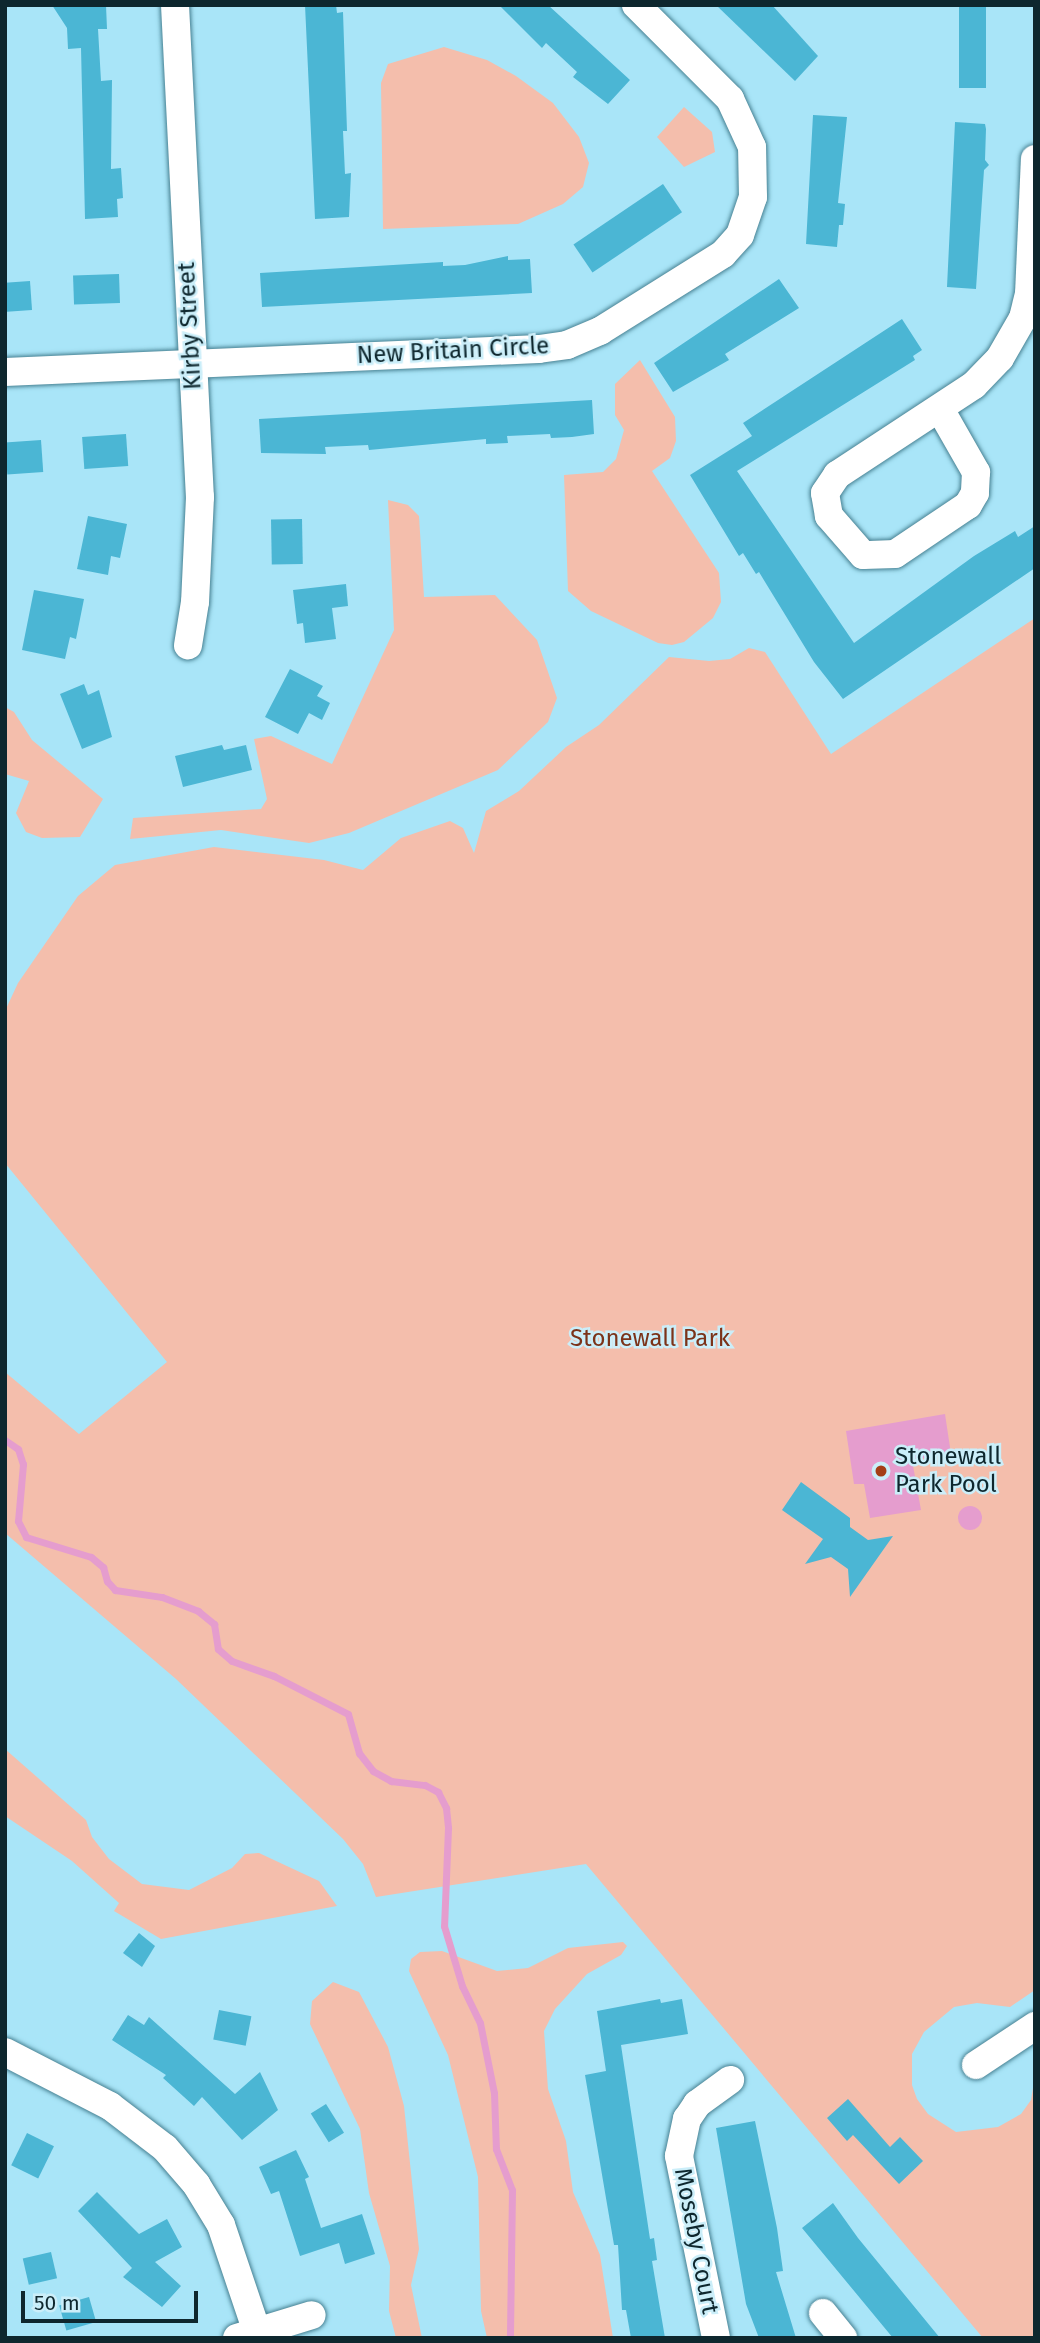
<!DOCTYPE html>
<html>
<head>
<meta charset="utf-8">
<style>
	body { margin:0 }
	#map { position:relative; width:1040px; height:2343px; overflow:hidden; background:#a9e5f8; font-family:"Fira Sans",sans-serif }
	div>[style] { position:absolute }
	.green>* { inset:0; background:#f4beac }
	.water>* { inset:0; background:#e59dce }
	.round { border-radius:50% }
	.stream>* { height:7px; margin:-3.5px; padding:0 3.5px; transform-origin:3.5px; border-radius:3.5px; background:#e59dce }
	.building>* { inset:0; background:#4bb6d4; transform-origin:0 0 }
	.roads { filter:drop-shadow(0 0 2px #478192) drop-shadow(0 0 2px #478192) }
	.minor>* { height:28px; margin:-14px; padding:0 14px; transform-origin:14px; border-radius:14px; background:#fff }
	.dots>* { width:19px; height:19px; translate:-50% -50%; box-sizing:border-box; border:4px solid #cbeef9; border-radius:50% }
	span { translate:-50% -50%; white-space:nowrap; text-align:center; line-height:1.15; -webkit-text-stroke:5px #cbeef9; paint-order:stroke }
	.street-label { font-size:24px; color:#0e272e }
	.park-label { font-size:24px; color:#7c3319 }
	.poi-label { font-size:24px; color:#0e272e }
	.left { translate:0 -50%; text-align:left }
	.frame { position:absolute; inset:0; border:7px solid #0e272e; pointer-events:none }
	.scale { position:absolute; left:21px; top:2291px; width:177px; height:32px; box-sizing:border-box; border:4px solid #0e272e; border-top:0; padding-left:9px; font-size:21px; line-height:24px; white-space:nowrap; color:#0e272e; -webkit-text-stroke:5px #cbeef9; paint-order:stroke }
</style>
</head>
<body>
<div id="map">
	<div class="green">
		<i style="clip-path:polygon(444px 47px,487px 60px,516px 76px,553px 103px,579px 137px,589px 163px,583px 187px,563px 204px,518px 224px,383px 229px,381px 83px,388px 64px)"></i>
		<i style="clip-path:polygon(684px 107px,712px 132px,715px 152px,684px 167px,657px 137px)"></i>
		<i style="clip-path:polygon(640px 360px,675px 417px,676px 441px,670px 458px,652px 471px,719px 573px,721px 602px,713px 618px,684px 642px,672px 645px,658px 643px,591px 611px,568px 591px,564px 475px,603px 472px,616px 459px,624px 430px,615px 415px,615px 384px)"></i>
		<i style="clip-path:polygon(388px 500px,408px 505px,419px 516px,424px 597px,495px 595px,537px 640px,557px 698px,548px 722px,498px 770px,349px 833px,309px 843px,221px 830px,130px 839px,133px 818px,261px 809px,267px 799px,254px 739px,271px 736px,332px 764px,394px 630px)"></i>
		<i style="clip-path:polygon(1035px 618px,1035px 1990px,1010px 2007px,977px 2003px,954px 2007px,924px 2032px,912px 2054px,912px 2085px,917px 2099px,928px 2114px,956px 2132px,998px 2127px,1021px 2114px,1031px 2100px,1035px 2076px,1035px 2338px,983px 2338px,586px 1864px,376px 1897px,363px 1864px,343px 1839px,176px 1679px,5px 1533px,5px 1372px,79px 1434px,167px 1362px,5px 1163px,5px 1011px,18px 983px,78px 896px,115px 865px,214px 847px,324px 860px,363px 870px,401px 838px,450px 821px,463px 828px,474px 853px,486px 811px,519px 791px,566px 747px,599px 725px,669px 657px,709px 661px,730px 659px,749px 648px,765px 652px,831px 754px)"></i>
		<i style="clip-path:polygon(5px 707px,14px 712px,32px 740px,103px 799px,80px 837px,42px 838px,26px 832px,16px 813px,29px 781px,5px 774px)"></i>
		<i style="clip-path:polygon(5px 1749px,86px 1820px,92px 1837px,109px 1859px,142px 1884px,189px 1890px,232px 1868px,245px 1854px,259px 1853px,319px 1881px,337px 1906px,161px 1939px,114px 1911px,119px 1903px,72px 1861px,5px 1816px)"></i>
		<i style="clip-path:polygon(623px 1942px,627px 1946px,621px 1955px,587px 1974px,555px 2009px,544px 2031px,548px 2089px,566px 2141px,573px 2192px,600px 2255px,613px 2338px,487px 2338px,481px 2311px,478px 2177px,448px 2055px,409px 1971px,411px 1959px,420px 1952px,442px 1951px,497px 1971px,528px 1968px,568px 1948px)"></i>
		<i style="clip-path:polygon(333px 1982px,359px 1992px,388px 2047px,404px 2106px,419px 2249px,411px 2285px,422px 2338px,396px 2338px,389px 2311px,390px 2266px,369px 2193px,360px 2129px,310px 2024px,312px 2001px)"></i>
	</div>
	<div class="water">
		<i style="clip-path:polygon(945px 1414px,951px 1454px,912px 1460px,921px 1510px,870px 1518px,864px 1484px,854px 1484px,846px 1431px)"></i>
		<i class="round" style="left:958px;top:1506px;width:24px;height:24px"></i>
	</div>
	<div class="stream">
		<i style="left:5px;top:1440px;width:16px;rotate:35deg"></i>
		<i style="left:18px;top:1449px;width:16px;rotate:72deg"></i>
		<i style="left:23px;top:1464px;width:57px;rotate:95deg"></i>
		<i style="left:18px;top:1521px;width:18px;rotate:63deg"></i>
		<i style="left:26px;top:1537px;width:68px;rotate:17.1deg"></i>
		<i style="left:91px;top:1557px;width:16px;rotate:40deg"></i>
		<i style="left:103px;top:1567px;width:15px;rotate:74deg"></i>
		<i style="left:107px;top:1581px;width:12px;rotate:48deg"></i>
		<i style="left:115px;top:1590px;width:48px;rotate:8.5deg"></i>
		<i style="left:162px;top:1597px;width:39px;rotate:21deg"></i>
		<i style="left:198px;top:1611px;width:21px;rotate:39deg"></i>
		<i style="left:214px;top:1624px;width:25px;rotate:81deg"></i>
		<i style="left:218px;top:1649px;width:18px;rotate:41deg"></i>
		<i style="left:232px;top:1661px;width:45px;rotate:19.7deg"></i>
		<i style="left:274px;top:1676px;width:83px;rotate:27.2deg"></i>
		<i style="left:348px;top:1714px;width:41px;rotate:74.2deg"></i>
		<i style="left:359px;top:1753px;width:23px;rotate:52deg"></i>
		<i style="left:373px;top:1771px;width:21px;rotate:29deg"></i>
		<i style="left:391px;top:1781px;width:34px;rotate:7deg"></i>
		<i style="left:425px;top:1785px;width:15px;rotate:28deg"></i>
		<i style="left:438px;top:1792px;width:18px;rotate:63deg"></i>
		<i style="left:446px;top:1808px;width:20px;rotate:84deg"></i>
		<i style="left:448px;top:1828px;width:98px;rotate:92.3deg"></i>
		<i style="left:444px;top:1926px;width:63px;rotate:73.3deg"></i>
		<i style="left:462px;top:1986px;width:41px;rotate:64.1deg"></i>
		<i style="left:480px;top:2023px;width:71px;rotate:78.7deg"></i>
		<i style="left:494px;top:2093px;width:56px;rotate:88deg"></i>
		<i style="left:496px;top:2149px;width:44px;rotate:68.7deg"></i>
		<i style="left:512px;top:2190px;width:148px;rotate:90.8deg"></i>
	</div>
	<div class="building">
		<i style="clip-path:polygon(52px 5px,106px 5px,107px 29px,98px 29px,101px 81px,112px 80px,111px 169px,121px 168px,123px 198px,117px 199px,118px 217px,85px 219px,81px 48px,68px 49px,67px 28px)"></i>
		<i style="clip-path:polygon(305px 5px,336px 5px,337px 13px,343px 12px,347px 131px,343px 131px,345px 174px,351px 173px,349px 217px,315px 219px)"></i>
		<i style="clip-path:polygon(499px 5px,548px 5px,630px 80px,608px 104px,573px 77px,577px 72px,546px 43px,542px 48px)"></i>
		<i style="clip-path:polygon(716px 5px,772px 5px,818px 56px,795px 81px)"></i>
		<i style="left:959px;top:5px;width:27px;height:83px"></i>
		<i style="clip-path:polygon(813px 115px,847px 117px,838px 203px,845px 204px,843px 225px,839px 225px,837px 247px,806px 244px)"></i>
		<i style="clip-path:polygon(955px 122px,985px 124px,986px 129px,985px 160px,989px 165px,984px 170px,976px 289px,947px 287px)"></i>
		<i style="left:663px;top:184px;width:34px;height:108px;rotate:56deg"></i>
		<i style="clip-path:polygon(508px 256px,508px 260px,530px 259px,532px 293px,262px 307px,260px 273px,443px 262px,443px 266px,465px 265px)"></i>
		<i style="left:119px;top:274px;width:29px;height:46px;rotate:88deg"></i>
		<i style="clip-path:polygon(779px 279px,799px 308px,725px 354px,729px 360px,673px 392px,654px 363px)"></i>
		<i style="left:30px;top:281px;width:29px;height:25px;rotate:86deg"></i>
		<i style="clip-path:polygon(902px 319px,922px 350px,913px 356px,915px 360px,737px 471px,854px 643px,974px 556px,1015px 531px,1018px 537px,1035px 526px,1035px 568px,843px 699px,814px 662px,759px 572px,756px 574px,743px 553px,739px 556px,690px 475px,752px 436px,743px 423px)"></i>
		<i style="clip-path:polygon(592px 400px,594px 434px,572px 437px,551px 438px,550px 434px,507px 436px,508px 443px,486px 444px,486px 439px,369px 450px,368px 445px,325px 447px,326px 454px,261px 453px,259px 419px)"></i>
		<i style="left:126px;top:434px;width:32px;height:44px;rotate:86deg"></i>
		<i style="left:41px;top:440px;width:32px;height:36px;rotate:86deg"></i>
		<i style="clip-path:polygon(88px 516px,127px 524px,120px 558px,111px 556px,108px 575px,77px 569px)"></i>
		<i style="left:302px;top:519px;width:45px;height:31px;rotate:89deg"></i>
		<i style="clip-path:polygon(346px 584px,348px 606px,332px 608px,336px 639px,305px 643px,303px 623px,297px 624px,293px 590px)"></i>
		<i style="clip-path:polygon(34px 590px,84px 599px,76px 639px,70px 637px,65px 659px,22px 650px)"></i>
		<i style="clip-path:polygon(290px 669px,323px 686px,317px 696px,330px 703px,322px 720px,309px 713px,298px 734px,265px 717px)"></i>
		<i style="clip-path:polygon(84px 684px,88px 695px,99px 690px,112px 737px,82px 749px,60px 694px)"></i>
		<i style="clip-path:polygon(222px 745px,224px 750px,246px 745px,252px 770px,183px 787px,175px 756px)"></i>
		<i style="clip-path:polygon(801px 1482px,850px 1518px,850px 1527px,868px 1540px,893px 1536px,850px 1597px,848px 1569px,831px 1557px,805px 1564px,823px 1539px,782px 1510px)"></i>
		<i style="clip-path:polygon(139px 1933px,155px 1946px,142px 1967px,123px 1953px)"></i>
		<i style="clip-path:polygon(660px 1999px,661px 2003px,682px 1999px,688px 2034px,621px 2045px,650px 2239px,654px 2238px,657px 2260px,652px 2261px,665px 2338px,631px 2338px,626px 2310px,622px 2310px,618px 2245px,614px 2245px,585px 2075px,606px 2071px,597px 2011px)"></i>
		<i style="left:219px;top:2010px;width:33px;height:30px;rotate:11deg"></i>
		<i style="clip-path:polygon(128px 2015px,144px 2025px,149px 2017px,235px 2094px,260px 2072px,278px 2110px,242px 2140px,202px 2097px,194px 2106px,163px 2078px,166px 2075px,112px 2040px)"></i>
		<i style="clip-path:polygon(848px 2099px,890px 2147px,900px 2137px,923px 2161px,899px 2184px,853px 2135px,847px 2141px,827px 2118px)"></i>
		<i style="left:326px;top:2104px;width:34px;height:18px;rotate:58deg"></i>
		<i style="clip-path:polygon(755px 2121px,777px 2228px,783px 2271px,776px 2272px,796px 2338px,759px 2338px,746px 2304px,716px 2128px)"></i>
		<i style="left:27px;top:2133px;width:30px;height:36px;rotate:26deg"></i>
		<i style="clip-path:polygon(296px 2150px,309px 2177px,305px 2179px,321px 2228px,362px 2214px,375px 2254px,345px 2264px,339px 2243px,300px 2256px,279px 2191px,271px 2194px,259px 2167px)"></i>
		<i style="clip-path:polygon(97px 2192px,139px 2234px,167px 2219px,182px 2247px,155px 2262px,181px 2286px,162px 2307px,123px 2277px,132px 2268px,78px 2211px)"></i>
		<i style="clip-path:polygon(833px 2203px,858px 2238px,940px 2338px,893px 2338px,802px 2228px)"></i>
		<i style="left:51px;top:2252px;width:27px;height:29px;rotate:77deg"></i>
		<i style="left:89px;top:2297px;width:26px;height:31px;rotate:74deg"></i>
	</div>
	<div class="roads">
		<div class="minor">
			<i style="left:175px;top:5px;width:493px;rotate:87.1deg"></i>
			<i style="left:200px;top:497px;width:105px;rotate:92.7deg"></i>
			<i style="left:195px;top:602px;width:44px;rotate:99.2deg"></i>
			<i style="left:5px;top:372px;width:534px;rotate:-2.47deg"></i>
			<i style="left:539px;top:349px;width:28px;rotate:-8deg"></i>
			<i style="left:567px;top:345px;width:36px;rotate:-23deg"></i>
			<i style="left:600px;top:331px;width:145px;rotate:-32deg"></i>
			<i style="left:723px;top:254px;width:25px;rotate:-48deg"></i>
			<i style="left:740px;top:235px;width:40px;rotate:-71.1deg"></i>
			<i style="left:753px;top:197px;width:50px;rotate:-91.1deg"></i>
			<i style="left:752px;top:147px;width:53px;rotate:-114.6deg"></i>
			<i style="left:730px;top:99px;width:133px;rotate:-135deg"></i>
			<i style="left:940px;top:409px;width:73px;rotate:60.3deg"></i>
			<i style="left:976px;top:472px;width:21px;rotate:93deg"></i>
			<i style="left:975px;top:493px;width:14px;rotate:120deg"></i>
			<i style="left:968px;top:505px;width:88px;rotate:146.1deg"></i>
			<i style="left:895px;top:554px;width:32px;rotate:178deg"></i>
			<i style="left:863px;top:555px;width:52px;rotate:-131.1deg"></i>
			<i style="left:829px;top:516px;width:23px;rotate:-100deg"></i>
			<i style="left:825px;top:493px;width:22px;rotate:-56deg"></i>
			<i style="left:837px;top:475px;width:164px;rotate:-33.3deg"></i>
			<i style="left:974px;top:385px;width:37px;rotate:-46deg"></i>
			<i style="left:1000px;top:358px;width:46px;rotate:-60.1deg"></i>
			<i style="left:1023px;top:318px;width:25px;rotate:-76deg"></i>
			<i style="left:1029px;top:294px;width:135px;rotate:-87.5deg"></i>
			<i style="left:5px;top:2052px;width:118px;rotate:27.2deg"></i>
			<i style="left:110px;top:2106px;width:69px;rotate:37.4deg"></i>
			<i style="left:165px;top:2148px;width:48px;rotate:49.3deg"></i>
			<i style="left:196px;top:2184px;width:48px;rotate:58.6deg"></i>
			<i style="left:221px;top:2225px;width:119px;rotate:71.4deg"></i>
			<i style="left:976px;top:2065px;width:71px;rotate:-33.5deg"></i>
			<i style="left:823px;top:2313px;width:32px;rotate:51deg"></i>
			<i style="left:237px;top:2338px;width:78px;rotate:-17deg"></i>
			<i style="left:716px;top:2338px;width:186px;rotate:-101.5deg"></i>
			<i style="left:679px;top:2156px;width:38px;rotate:-78deg"></i>
			<i style="left:687px;top:2119px;width:18px;rotate:-56deg"></i>
			<i style="left:697px;top:2104px;width:41px;rotate:-36deg"></i>
		</div>
	</div>
	<div class="dots">
		<i style="left:881px;top:1471px;background:#a43e16"></i>
	</div>
	<div class="street-label">
		<span style="left:190px;top:326px;rotate:-93deg">Kirby Street</span>
		<span style="left:453px;top:351px;rotate:-3deg">New Britain Circle</span>
		<span style="left:696px;top:2241px;rotate:79deg">Moseby Court</span>
	</div>
	<div class="park-label">
		<span style="left:650px;top:1339px">Stonewall Park</span>
	</div>
	<div class="poi-label">
		<span class="left" style="left:895px;top:1471px">Stonewall<br>Park Pool</span>
	</div>
	<div class="frame"></div>
	<div class="scale">50 m</div>
</div>
</body>
</html>
